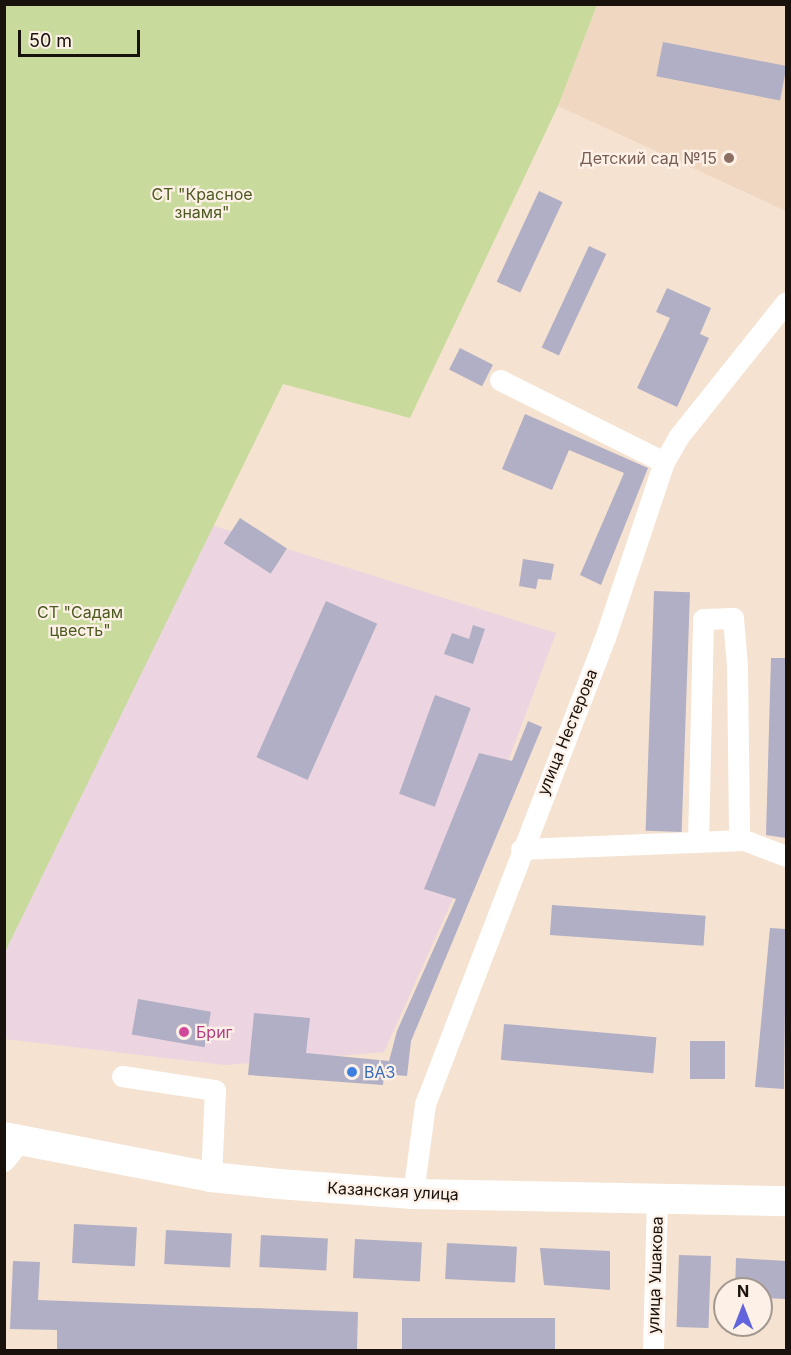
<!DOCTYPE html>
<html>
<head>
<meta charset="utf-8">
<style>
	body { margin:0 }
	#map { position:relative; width:791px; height:1355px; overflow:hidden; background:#f5e2d1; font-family:Inter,sans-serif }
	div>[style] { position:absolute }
	.built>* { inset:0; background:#f0d7c1 }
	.industrial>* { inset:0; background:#ecd5e1 }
	.green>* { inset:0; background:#c8db9d }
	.building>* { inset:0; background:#b0afc5; transform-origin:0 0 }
	.minor>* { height:21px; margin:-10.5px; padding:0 10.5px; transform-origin:10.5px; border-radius:10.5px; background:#fff }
	.highway>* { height:30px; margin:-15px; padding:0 15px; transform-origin:15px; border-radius:15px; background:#fff }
	.dots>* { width:16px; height:16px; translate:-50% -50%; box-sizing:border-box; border:3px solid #fdf1e7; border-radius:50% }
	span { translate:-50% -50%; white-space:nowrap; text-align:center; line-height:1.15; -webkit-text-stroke:4.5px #fdf1e7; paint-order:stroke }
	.education-label { font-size:16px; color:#785e54 }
	.right { translate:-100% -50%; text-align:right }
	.park-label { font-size:16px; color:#4c5a20 }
	.street-label { font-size:16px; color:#19120c }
	.hotel-label { font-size:16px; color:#b23c85 }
	.left { translate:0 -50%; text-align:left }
	.shop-label { font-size:16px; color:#366cbe }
	.frame { position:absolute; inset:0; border:6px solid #19120c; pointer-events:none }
	.north { position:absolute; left:713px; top:1277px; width:60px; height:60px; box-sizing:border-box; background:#fdf1e7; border:2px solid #a2988f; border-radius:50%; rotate:0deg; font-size:16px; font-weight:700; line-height:24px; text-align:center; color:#19120c }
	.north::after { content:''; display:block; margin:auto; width:21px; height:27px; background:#6264dd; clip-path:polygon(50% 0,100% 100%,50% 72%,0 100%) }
	.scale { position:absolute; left:18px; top:30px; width:122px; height:27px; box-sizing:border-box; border:3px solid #19120c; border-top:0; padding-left:8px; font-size:18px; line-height:21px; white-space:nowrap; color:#19120c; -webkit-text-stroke:4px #fdf1e7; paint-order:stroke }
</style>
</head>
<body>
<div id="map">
	<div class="built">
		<i style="clip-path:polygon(597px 5px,786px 5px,786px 211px,558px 106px)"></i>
	</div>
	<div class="industrial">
		<i style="clip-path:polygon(211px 525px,556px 633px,474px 852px,384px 1052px,225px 1065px,5px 1039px,4px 952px)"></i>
	</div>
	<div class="green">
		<i style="clip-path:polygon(5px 4px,597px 5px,558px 106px,410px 418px,283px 384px,5px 952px)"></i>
	</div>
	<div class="building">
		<i style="left:663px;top:42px;width:126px;height:35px;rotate:11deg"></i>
		<i style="left:539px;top:191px;width:26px;height:100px;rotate:25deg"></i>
		<i style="left:589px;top:246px;width:19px;height:112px;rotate:25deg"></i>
		<i style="clip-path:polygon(667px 288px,711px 308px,700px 334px,709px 338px,677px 407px,637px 388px,670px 318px,656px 312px)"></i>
		<i style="left:460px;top:348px;width:37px;height:24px;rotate:27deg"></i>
		<i style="clip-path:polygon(525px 414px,648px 468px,601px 585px,580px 575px,624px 473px,569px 450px,552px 490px,502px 469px)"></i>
		<i style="left:240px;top:518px;width:56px;height:30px;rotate:33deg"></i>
		<i style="clip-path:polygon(523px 559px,554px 564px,551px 580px,538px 579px,536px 589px,519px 586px)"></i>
		<i style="left:654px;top:591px;width:36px;height:240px;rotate:2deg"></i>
		<i style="left:326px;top:601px;width:56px;height:171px;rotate:24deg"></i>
		<i style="clip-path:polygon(473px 625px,485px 629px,473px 664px,444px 654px,452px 633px,469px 639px)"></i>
		<i style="clip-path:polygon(771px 658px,786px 658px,786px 838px,766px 835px)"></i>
		<i style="left:435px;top:695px;width:38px;height:105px;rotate:20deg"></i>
		<i style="clip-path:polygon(528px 721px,542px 727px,411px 1041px,407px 1076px,384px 1074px,383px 1085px,248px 1075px,254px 1013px,310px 1018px,306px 1053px,389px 1061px,397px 1031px,456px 899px,424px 889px,479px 753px,512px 761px)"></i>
		<i style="left:552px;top:905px;width:154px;height:30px;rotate:4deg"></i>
		<i style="clip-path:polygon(770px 928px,786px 929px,784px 1089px,755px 1087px)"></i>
		<i style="left:138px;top:999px;width:74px;height:36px;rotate:10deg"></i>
		<i style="left:504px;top:1024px;width:153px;height:36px;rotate:5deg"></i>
		<i style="left:690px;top:1041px;width:35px;height:38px"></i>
		<i style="left:74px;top:1224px;width:63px;height:39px;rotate:3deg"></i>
		<i style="left:166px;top:1230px;width:66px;height:34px;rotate:3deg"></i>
		<i style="left:261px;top:1235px;width:67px;height:32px;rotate:3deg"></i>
		<i style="left:355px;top:1239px;width:67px;height:39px;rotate:3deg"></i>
		<i style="left:447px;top:1243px;width:70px;height:36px;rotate:3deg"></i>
		<i style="clip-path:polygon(540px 1248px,610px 1251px,610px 1290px,544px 1285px)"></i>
		<i style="left:679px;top:1255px;width:32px;height:72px;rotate:2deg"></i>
		<i style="clip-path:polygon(736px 1258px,786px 1261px,786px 1299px,761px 1298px,761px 1289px,735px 1289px)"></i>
		<i style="clip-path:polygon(13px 1261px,40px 1262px,38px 1300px,358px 1312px,357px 1350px,57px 1350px,57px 1330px,10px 1329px)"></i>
		<i style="left:402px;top:1318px;width:153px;height:32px"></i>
	</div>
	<div class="minor">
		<i style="left:500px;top:380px;width:183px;rotate:26.6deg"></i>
		<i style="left:698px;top:842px;width:223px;rotate:-88.7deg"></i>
		<i style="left:703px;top:619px;width:30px;rotate:-2deg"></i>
		<i style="left:733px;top:618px;width:48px;rotate:85.2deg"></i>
		<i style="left:737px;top:666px;width:174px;rotate:89.3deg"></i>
		<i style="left:521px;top:849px;width:223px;rotate:-2.3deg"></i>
		<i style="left:744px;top:840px;width:45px;rotate:20.9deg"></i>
		<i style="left:122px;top:1076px;width:94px;rotate:8.6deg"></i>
		<i style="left:215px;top:1090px;width:87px;rotate:92.6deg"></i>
		<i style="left:4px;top:1161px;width:27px;rotate:-51deg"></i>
		<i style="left:413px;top:1194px;width:91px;rotate:-82.4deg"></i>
		<i style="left:425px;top:1104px;width:500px;rotate:-68.9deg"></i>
		<i style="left:605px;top:638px;width:186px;rotate:-71.5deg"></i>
		<i style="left:664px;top:462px;width:30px;rotate:-60deg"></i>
		<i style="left:679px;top:436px;width:171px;rotate:-51.4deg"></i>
		<i style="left:653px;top:1350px;width:151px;rotate:-88.5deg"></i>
	</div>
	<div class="highway">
		<i style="left:4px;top:1137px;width:211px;rotate:10.9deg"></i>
		<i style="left:211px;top:1177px;width:68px;rotate:5.9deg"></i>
		<i style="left:279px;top:1184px;width:134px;rotate:4.3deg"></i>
		<i style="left:413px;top:1194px;width:373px;rotate:1.1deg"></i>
	</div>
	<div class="dots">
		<i style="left:729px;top:158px;background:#8d6e63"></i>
		<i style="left:184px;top:1032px;background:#d1479c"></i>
		<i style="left:352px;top:1072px;background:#3f7fe0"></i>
	</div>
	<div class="education-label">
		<span class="right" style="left:717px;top:158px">Детский сад №15</span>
	</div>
	<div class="park-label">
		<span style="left:202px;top:203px">СТ "Красное<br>знамя"</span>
		<span style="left:80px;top:621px">СТ "Садам<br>цвесть"</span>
	</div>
	<div class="street-label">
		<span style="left:567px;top:732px;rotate:-68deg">улица Нестерова</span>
		<span style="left:393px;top:1191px;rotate:3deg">Казанская улица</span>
		<span style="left:655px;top:1275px;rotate:-88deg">улица Ушакова</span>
	</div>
	<div class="hotel-label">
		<span class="left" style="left:196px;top:1032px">Бриг</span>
	</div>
	<div class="shop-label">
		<span class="left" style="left:364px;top:1072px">ВАЗ</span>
	</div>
	<div class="frame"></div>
	<div class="north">N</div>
	<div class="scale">50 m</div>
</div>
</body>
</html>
